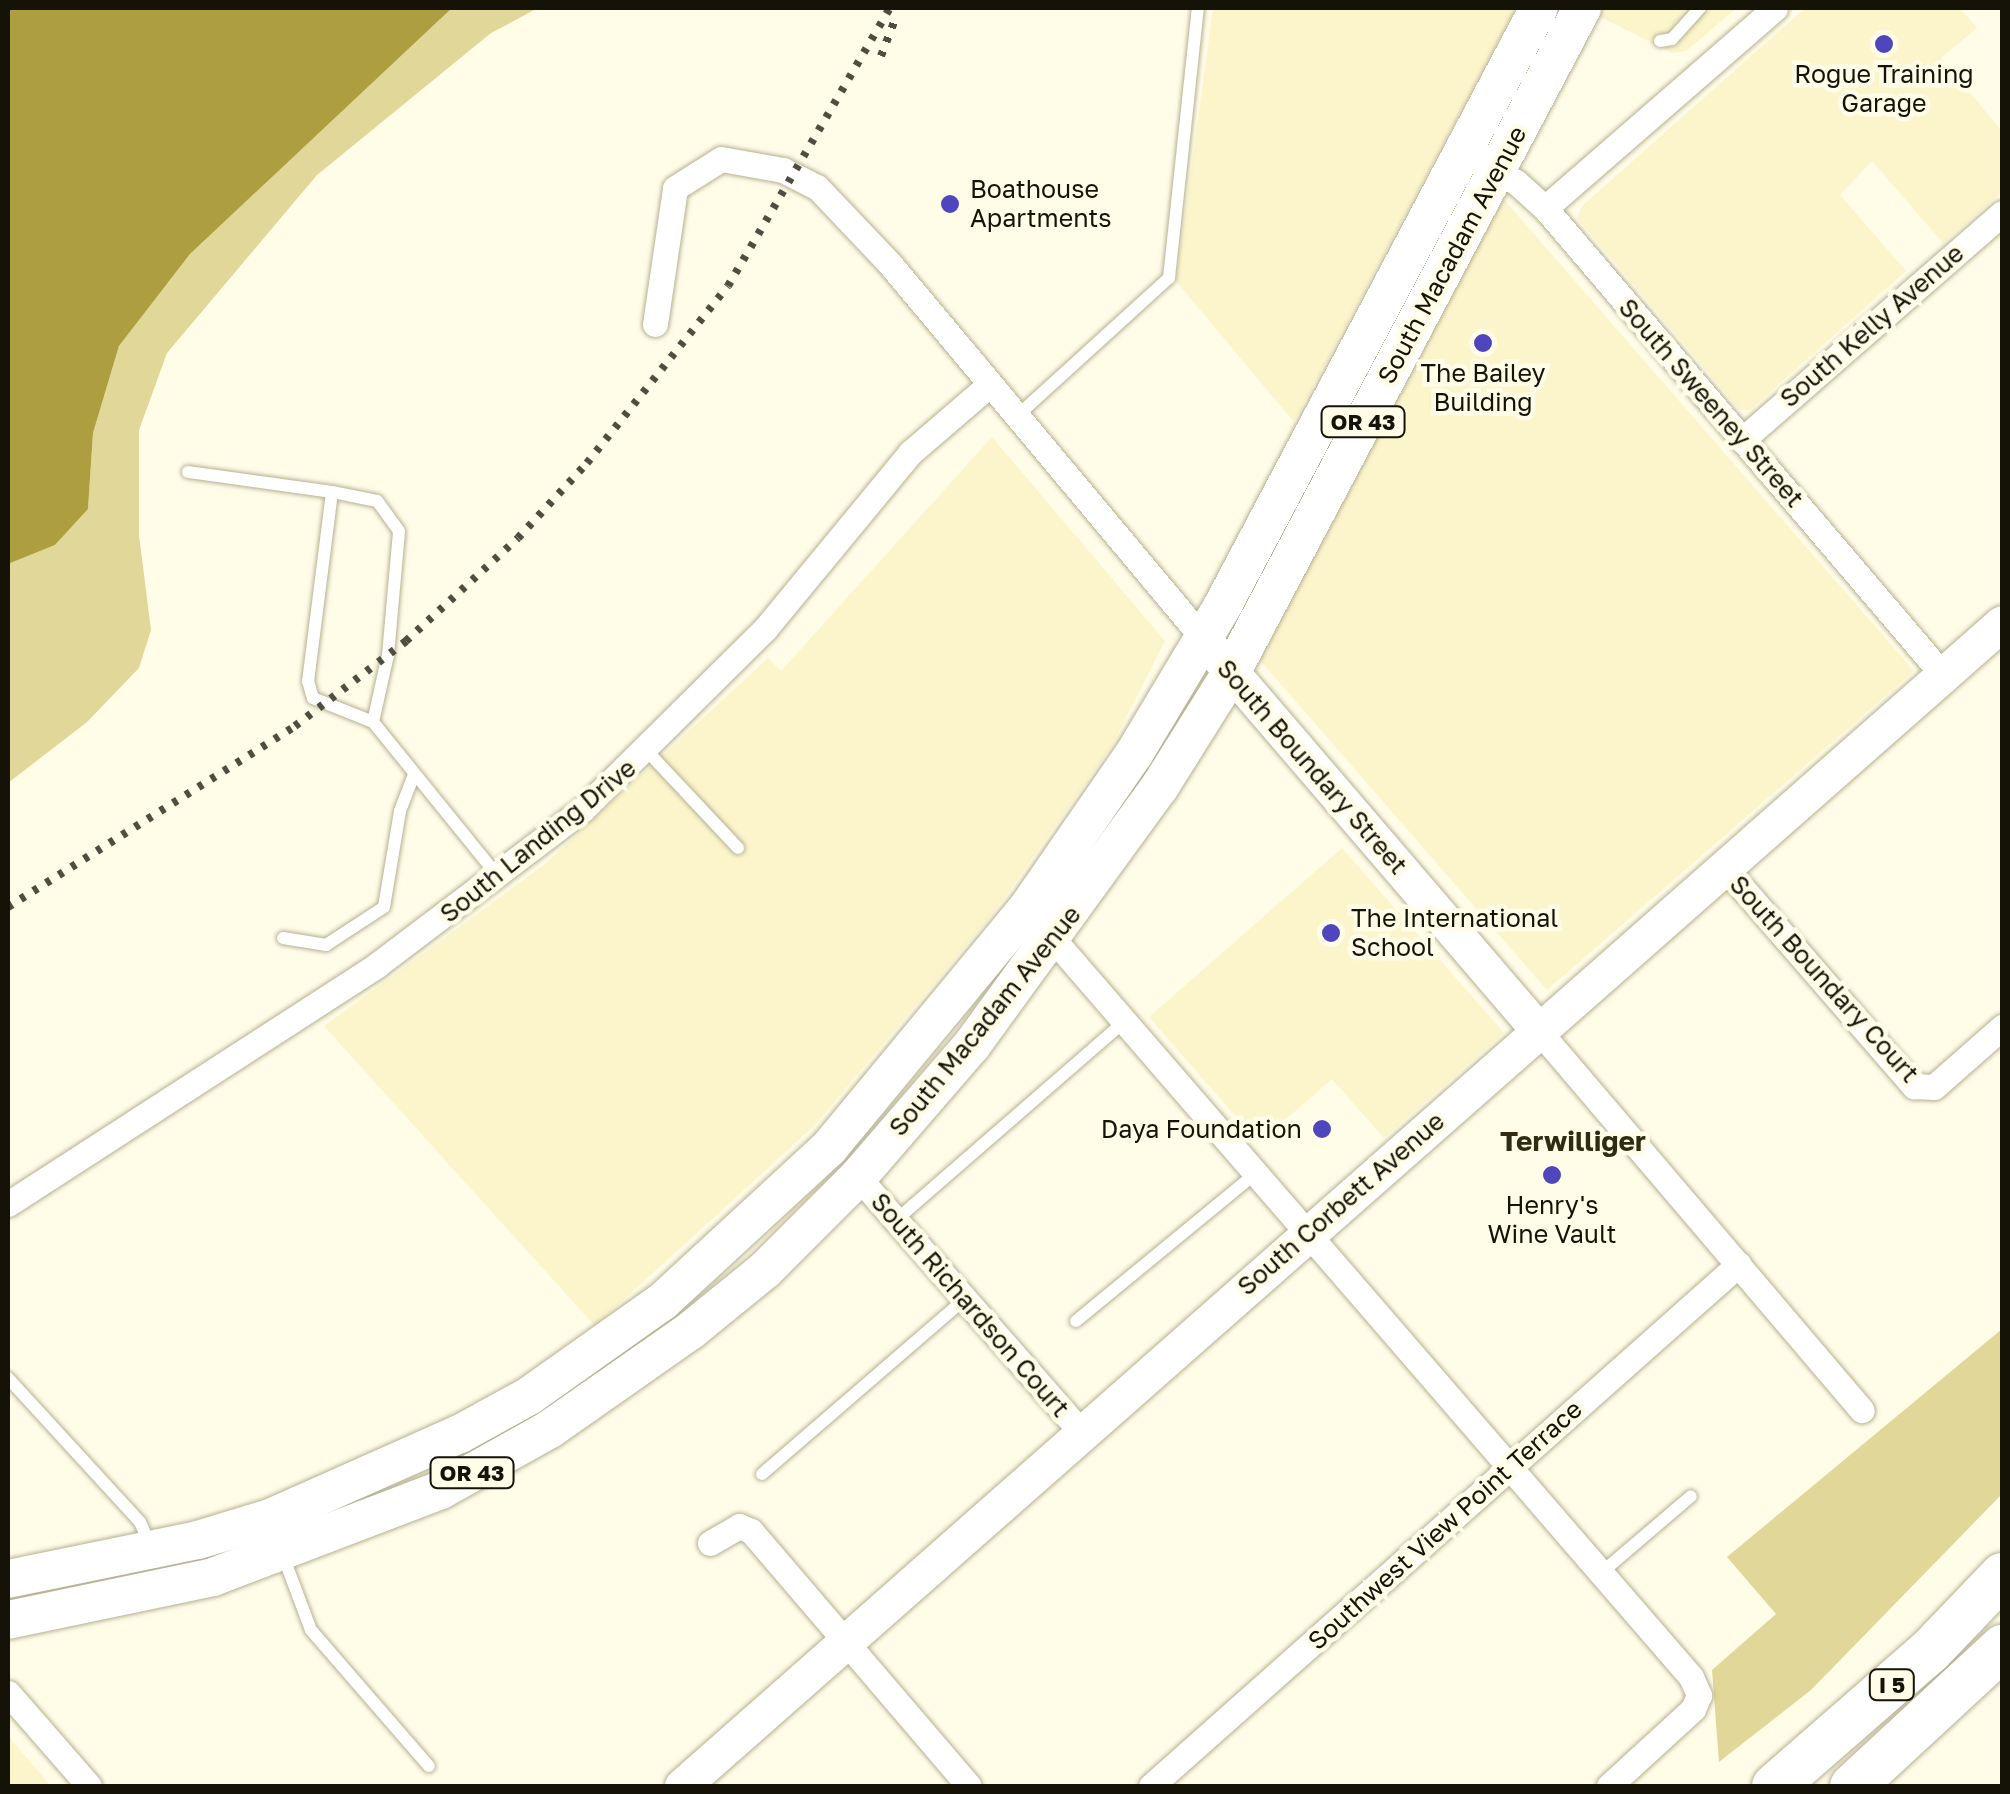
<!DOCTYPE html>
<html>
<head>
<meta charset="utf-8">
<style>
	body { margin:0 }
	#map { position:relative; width:2010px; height:1794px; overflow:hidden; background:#fffce8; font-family:"Golos Text",sans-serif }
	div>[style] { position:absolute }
	.built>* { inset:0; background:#fcf5cc }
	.green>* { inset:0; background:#e1d798 }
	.water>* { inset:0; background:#ad9e3f }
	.roads { filter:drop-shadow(0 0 2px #b6b191) drop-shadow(0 0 2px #b6b191) }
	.lane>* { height:12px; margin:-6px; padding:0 6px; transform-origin:6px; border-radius:6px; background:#fff }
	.street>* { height:25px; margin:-12.5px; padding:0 12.5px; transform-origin:12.5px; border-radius:12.5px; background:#fff }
	.secondary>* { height:35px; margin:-17.5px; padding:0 17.5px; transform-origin:17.5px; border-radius:17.5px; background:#fff }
	.primary>* { height:38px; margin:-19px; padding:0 19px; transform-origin:19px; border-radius:19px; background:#fff }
	.highway>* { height:45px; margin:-22.5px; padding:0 22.5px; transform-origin:22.5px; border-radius:22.5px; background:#fff }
	.rail>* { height:8px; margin-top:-4px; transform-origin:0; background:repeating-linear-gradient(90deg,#4f4d40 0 5px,transparent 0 15px) }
	.dots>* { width:28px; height:28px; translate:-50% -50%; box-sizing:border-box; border:5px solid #fffce8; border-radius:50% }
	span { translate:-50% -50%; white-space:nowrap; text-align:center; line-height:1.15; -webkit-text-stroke:9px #fffce8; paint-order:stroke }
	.shield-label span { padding:2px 8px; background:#fffce8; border:2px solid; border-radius:8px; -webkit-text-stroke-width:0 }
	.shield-label { font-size:22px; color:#151308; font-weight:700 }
	.poi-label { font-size:25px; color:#151308 }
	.left { translate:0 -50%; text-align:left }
	.right { translate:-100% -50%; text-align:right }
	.street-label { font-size:25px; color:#151308 }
	.neighbourhood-label { font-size:28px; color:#312c11; font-weight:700 }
	.frame { position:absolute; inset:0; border:10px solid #151308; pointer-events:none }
</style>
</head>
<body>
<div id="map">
	<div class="built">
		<i style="clip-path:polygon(1213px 8px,1516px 8px,1294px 422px,1176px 281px)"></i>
		<i style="clip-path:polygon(1593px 8px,1737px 8px,1686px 51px,1672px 53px,1591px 12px)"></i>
		<i style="clip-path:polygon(1805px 8px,1960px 8px,1977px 28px,1941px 58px,2002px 131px,2002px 192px,1943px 243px,1872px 161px,1840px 195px,1906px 271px,1750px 410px,1740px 410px,1577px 218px,1582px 206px)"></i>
		<i style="clip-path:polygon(1501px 196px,1914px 671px,1547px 990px,1259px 659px)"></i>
		<i style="clip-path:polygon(992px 437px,1165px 641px,1111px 747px,995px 911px,814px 1126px,595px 1326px,324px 1026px,545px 864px,768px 658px,781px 671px)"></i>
		<i style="clip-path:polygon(1342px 848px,1504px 1033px,1384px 1138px,1332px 1079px,1259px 1143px,1149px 1017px)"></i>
		<i style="clip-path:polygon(8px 1736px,51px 1786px,8px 1786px)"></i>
	</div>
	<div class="green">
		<i style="clip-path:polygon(452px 8px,538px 8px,491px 33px,317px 175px,167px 353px,139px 430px,139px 535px,151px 630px,139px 668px,87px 722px,8px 783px,8px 564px,55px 545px,88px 509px,93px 433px,119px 346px,190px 254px)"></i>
		<i style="clip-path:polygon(2002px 1329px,2002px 1494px,1811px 1690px,1719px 1762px,1712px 1670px,1776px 1614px,1727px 1557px)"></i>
	</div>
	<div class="water">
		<i style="clip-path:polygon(8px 8px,452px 8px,190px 254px,119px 346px,93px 433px,88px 509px,55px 545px,8px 564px)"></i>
	</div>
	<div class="roads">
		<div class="lane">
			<i style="left:1660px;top:41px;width:12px;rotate:-9deg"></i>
			<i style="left:1672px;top:39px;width:42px;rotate:-47.9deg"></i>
			<i style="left:1016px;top:417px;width:207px;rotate:-42.3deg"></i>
			<i style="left:1169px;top:278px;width:272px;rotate:-83.9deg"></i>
			<i style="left:188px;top:472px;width:145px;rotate:7.9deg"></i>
			<i style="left:373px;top:722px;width:69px;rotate:-77.4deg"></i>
			<i style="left:388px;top:655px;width:124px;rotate:-84.9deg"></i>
			<i style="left:399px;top:531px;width:37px;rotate:-126deg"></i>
			<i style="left:377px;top:501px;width:46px;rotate:-168.7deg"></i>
			<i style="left:332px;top:492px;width:191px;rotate:97.2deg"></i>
			<i style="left:308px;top:681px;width:18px;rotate:74deg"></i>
			<i style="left:313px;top:698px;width:65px;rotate:21.8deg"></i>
			<i style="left:373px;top:722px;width:197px;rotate:51deg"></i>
			<i style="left:647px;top:751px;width:133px;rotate:46.8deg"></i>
			<i style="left:283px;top:938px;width:44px;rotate:9.2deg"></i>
			<i style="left:326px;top:945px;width:69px;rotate:-33.2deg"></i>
			<i style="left:384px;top:907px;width:97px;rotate:-80.5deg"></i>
			<i style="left:400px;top:811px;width:40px;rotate:-69deg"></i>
			<i style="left:896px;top:1220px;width:302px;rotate:-41deg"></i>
			<i style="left:1076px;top:1321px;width:232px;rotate:-39.4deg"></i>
			<i style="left:8px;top:1378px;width:195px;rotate:47.5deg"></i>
			<i style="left:140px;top:1522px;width:27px;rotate:66deg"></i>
			<i style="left:762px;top:1474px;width:268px;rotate:-40.8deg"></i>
			<i style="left:282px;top:1553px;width:82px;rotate:69.4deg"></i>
			<i style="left:311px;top:1630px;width:180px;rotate:49.1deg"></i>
			<i style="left:1601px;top:1573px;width:118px;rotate:-40.5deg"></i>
		</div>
		<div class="street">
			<i style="left:1461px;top:152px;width:63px;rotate:28.6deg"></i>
			<i style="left:1516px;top:182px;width:39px;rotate:42deg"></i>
			<i style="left:1545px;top:208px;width:614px;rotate:49.56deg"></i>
			<i style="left:1545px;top:208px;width:305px;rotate:-41deg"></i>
			<i style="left:655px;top:324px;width:137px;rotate:-81.6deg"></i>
			<i style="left:675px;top:188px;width:54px;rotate:-32.2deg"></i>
			<i style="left:721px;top:159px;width:63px;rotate:10.1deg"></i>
			<i style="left:783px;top:170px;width:38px;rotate:27deg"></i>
			<i style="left:817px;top:187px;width:106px;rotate:46.5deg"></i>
			<i style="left:890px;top:264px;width:490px;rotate:50.1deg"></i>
			<i style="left:1742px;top:440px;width:345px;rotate:-41.1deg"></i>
			<i style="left:1725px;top:868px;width:289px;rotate:49.1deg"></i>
			<i style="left:1914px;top:1086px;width:20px;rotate:3deg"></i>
			<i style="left:1934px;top:1087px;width:91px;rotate:-41.4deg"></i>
			<i style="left:1054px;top:940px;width:974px;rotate:49.16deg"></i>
			<i style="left:1691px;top:1677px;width:20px;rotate:66deg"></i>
			<i style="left:1699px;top:1695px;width:15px;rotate:113deg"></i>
			<i style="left:1693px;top:1709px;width:114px;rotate:137.5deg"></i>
			<i style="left:1539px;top:1031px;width:498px;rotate:49.6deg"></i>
			<i style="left:858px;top:1177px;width:340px;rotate:48.8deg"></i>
			<i style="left:8px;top:1204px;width:440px;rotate:-32.9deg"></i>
			<i style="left:377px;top:965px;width:258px;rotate:-37.1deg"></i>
			<i style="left:583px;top:809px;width:256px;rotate:-44.7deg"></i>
			<i style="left:765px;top:629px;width:229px;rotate:-50.5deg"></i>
			<i style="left:911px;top:452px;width:103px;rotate:-40.7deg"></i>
			<i style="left:710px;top:1543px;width:34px;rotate:-30deg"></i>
			<i style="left:739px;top:1526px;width:13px;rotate:23deg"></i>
			<i style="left:751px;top:1531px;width:335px;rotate:49.5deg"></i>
			<i style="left:8px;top:1693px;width:123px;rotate:48.9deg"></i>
			<i style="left:1151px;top:1786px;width:786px;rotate:-41.6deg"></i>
		</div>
		<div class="secondary">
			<i style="left:1204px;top:640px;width:515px;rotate:49.41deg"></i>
			<i style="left:682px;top:1786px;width:1759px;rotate:-41.38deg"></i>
		</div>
		<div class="primary">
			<i style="left:8px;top:1579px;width:194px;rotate:-11.6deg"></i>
			<i style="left:198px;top:1540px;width:75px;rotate:-17deg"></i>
			<i style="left:270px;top:1518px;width:208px;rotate:-23.9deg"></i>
			<i style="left:460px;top:1434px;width:79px;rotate:-28.8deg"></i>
			<i style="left:529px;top:1396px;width:163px;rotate:-35.3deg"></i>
			<i style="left:662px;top:1302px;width:227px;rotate:-42.7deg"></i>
			<i style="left:829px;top:1148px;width:314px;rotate:-50.4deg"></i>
			<i style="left:1029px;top:906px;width:185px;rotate:-55.4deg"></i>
			<i style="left:1134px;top:754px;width:174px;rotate:-59.1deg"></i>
			<i style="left:1223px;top:605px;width:675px;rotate:-62.11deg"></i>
			<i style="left:8px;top:1620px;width:209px;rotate:-11.8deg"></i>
			<i style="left:213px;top:1577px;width:244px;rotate:-20.9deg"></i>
			<i style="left:441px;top:1490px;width:125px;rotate:-29.2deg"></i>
			<i style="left:550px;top:1429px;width:171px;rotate:-35deg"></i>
			<i style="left:690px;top:1331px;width:97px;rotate:-39.1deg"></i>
			<i style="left:765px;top:1270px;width:132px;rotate:-45deg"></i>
			<i style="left:858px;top:1177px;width:174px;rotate:-49.2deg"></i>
			<i style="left:972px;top:1045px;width:318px;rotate:-54deg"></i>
			<i style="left:1159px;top:788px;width:136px;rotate:-57.9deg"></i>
			<i style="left:1231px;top:673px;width:752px;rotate:-62.17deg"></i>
		</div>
		<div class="highway">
			<i style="left:1774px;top:1786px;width:207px;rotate:-41.1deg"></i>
			<i style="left:1930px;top:1650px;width:104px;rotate:-46.2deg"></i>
			<i style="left:1852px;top:1786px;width:205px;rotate:-42.8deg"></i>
		</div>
	</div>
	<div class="rail">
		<i style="left:881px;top:56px;width:40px;rotate:-69deg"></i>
		<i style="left:8px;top:907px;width:339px;rotate:-32.2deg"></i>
		<i style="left:295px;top:726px;width:140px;rotate:-37.4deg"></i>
		<i style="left:406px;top:641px;width:152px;rotate:-42.6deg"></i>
		<i style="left:518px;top:538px;width:102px;rotate:-47.4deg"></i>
		<i style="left:587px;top:463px;width:226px;rotate:-51.5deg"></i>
		<i style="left:728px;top:286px;width:322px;rotate:-59.8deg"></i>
	</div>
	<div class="dots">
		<i style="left:1884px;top:44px;background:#4f46bd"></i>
		<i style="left:950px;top:204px;background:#4f46bd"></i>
		<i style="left:1483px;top:343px;background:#4f46bd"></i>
		<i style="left:1331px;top:933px;background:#4f46bd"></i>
		<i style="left:1322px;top:1129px;background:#4f46bd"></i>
		<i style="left:1552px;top:1175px;background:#4f46bd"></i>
	</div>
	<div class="shield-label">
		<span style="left:1363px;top:422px">OR 43</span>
		<span style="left:472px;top:1473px">OR 43</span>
		<span style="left:1892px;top:1685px">I 5</span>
	</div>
	<div class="poi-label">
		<span style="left:1884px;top:89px">Rogue Training<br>Garage</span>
		<span class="left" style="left:970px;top:204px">Boathouse<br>Apartments</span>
		<span style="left:1483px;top:388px">The Bailey<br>Building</span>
		<span class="left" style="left:1351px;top:933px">The International<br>School</span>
		<span class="right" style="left:1302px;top:1129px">Daya Foundation</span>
		<span style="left:1552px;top:1220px">Henry's<br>Wine Vault</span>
	</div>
	<div class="street-label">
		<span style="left:1452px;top:255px;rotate:-62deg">South Macadam Avenue</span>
		<span style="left:1872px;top:326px;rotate:-41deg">South Kelly Avenue</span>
		<span style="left:1711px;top:403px;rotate:49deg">South Sweeney Street</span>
		<span style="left:1312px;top:767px;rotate:49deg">South Boundary Street</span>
		<span style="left:538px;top:841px;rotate:-39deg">South Landing Drive</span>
		<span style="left:1824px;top:979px;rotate:48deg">South Boundary Court</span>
		<span style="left:985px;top:1021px;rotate:-51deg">South Macadam Avenue</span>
		<span style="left:1341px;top:1204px;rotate:-41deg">South Corbett Avenue</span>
		<span style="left:970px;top:1305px;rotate:49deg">South Richardson Court</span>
		<span style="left:1445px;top:1525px;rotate:-42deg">Southwest View Point Terrace</span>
	</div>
	<div class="neighbourhood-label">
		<span style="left:1573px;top:1141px">Terwilliger</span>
	</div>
	<div class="frame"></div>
</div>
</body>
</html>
